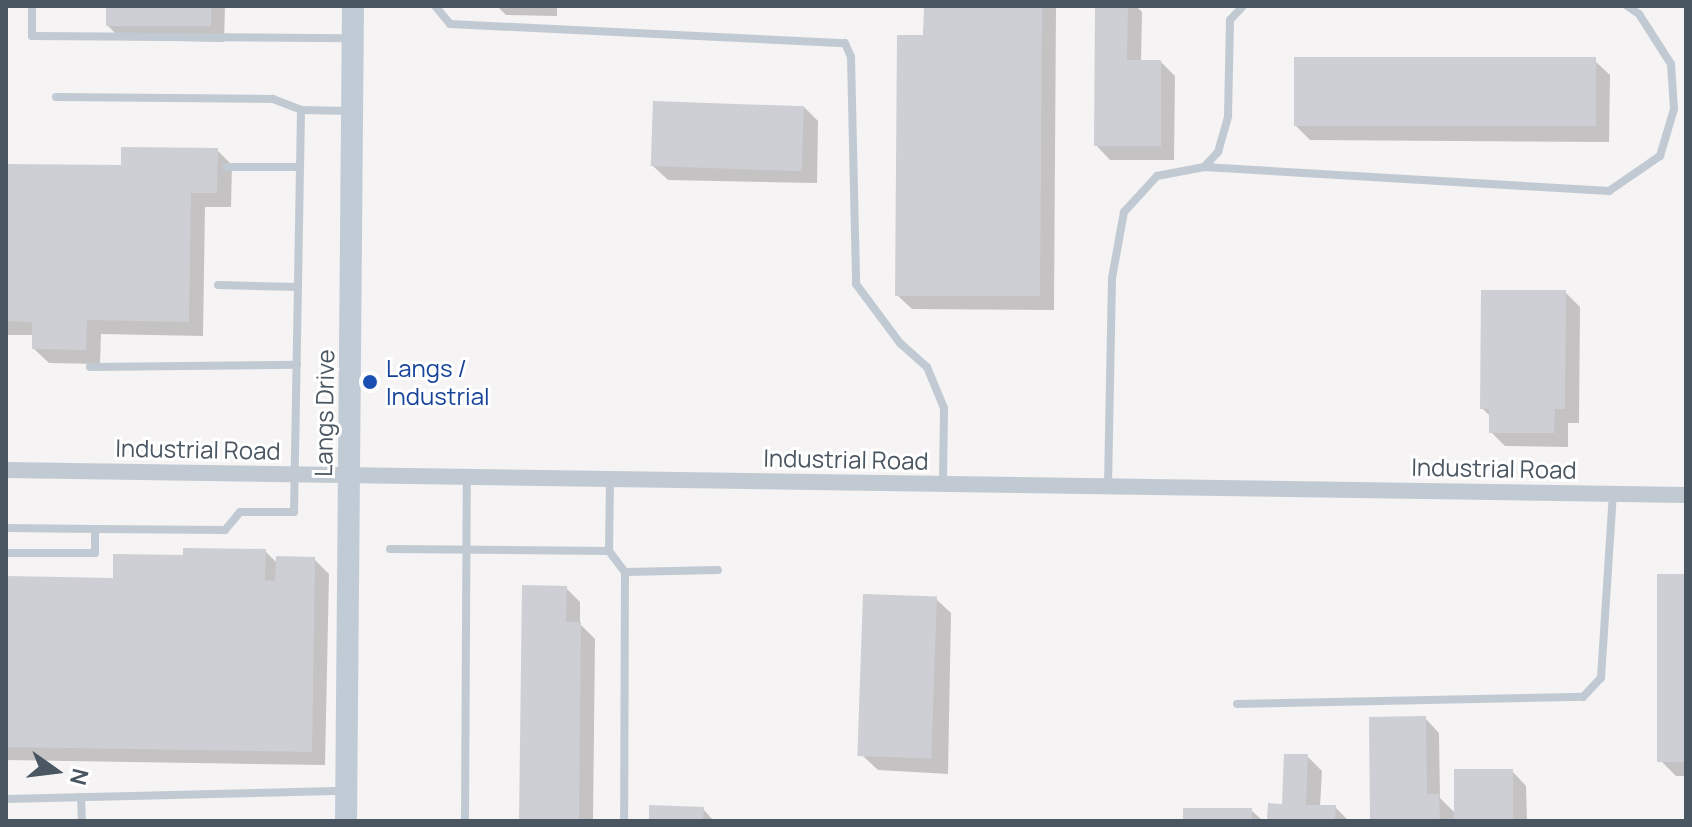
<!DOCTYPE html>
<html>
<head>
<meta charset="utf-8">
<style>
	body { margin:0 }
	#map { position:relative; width:1692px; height:827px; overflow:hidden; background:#f5f3f3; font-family:Manrope,sans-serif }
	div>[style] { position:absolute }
	.shadow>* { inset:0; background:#0003 }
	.building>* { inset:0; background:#cdcfd5; transform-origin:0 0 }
	.lane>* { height:8px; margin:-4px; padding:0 4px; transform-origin:4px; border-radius:4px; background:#c1cad2 }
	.street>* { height:16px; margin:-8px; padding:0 8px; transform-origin:8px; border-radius:8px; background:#c1cad2 }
	.secondary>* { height:22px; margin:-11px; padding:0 11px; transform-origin:11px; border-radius:11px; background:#c1cbd6 }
	.dots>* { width:22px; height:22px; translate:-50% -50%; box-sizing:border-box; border:4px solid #fff; border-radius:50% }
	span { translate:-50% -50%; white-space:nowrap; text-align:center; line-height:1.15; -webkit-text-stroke:6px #fff; paint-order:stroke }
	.transit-label { font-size:24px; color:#164399 }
	.left { translate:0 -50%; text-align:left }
	.street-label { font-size:24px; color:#4a5661 }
	.frame { position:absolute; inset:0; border:8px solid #4a5661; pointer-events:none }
	.north { position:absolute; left:16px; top:731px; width:80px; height:80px; -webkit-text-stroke:6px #fff; paint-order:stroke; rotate:104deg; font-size:22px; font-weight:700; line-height:32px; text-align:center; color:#4a5661 }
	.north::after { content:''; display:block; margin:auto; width:28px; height:36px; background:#4a5661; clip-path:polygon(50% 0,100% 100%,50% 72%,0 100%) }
</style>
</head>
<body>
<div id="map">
	<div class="shadow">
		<i style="clip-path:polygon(108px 6px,225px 6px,224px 42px,122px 40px,108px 26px)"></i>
		<i style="clip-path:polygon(497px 6px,557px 6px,557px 16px,506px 15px)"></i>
		<i style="clip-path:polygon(926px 6px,1056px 6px,1054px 310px,912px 309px,897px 295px)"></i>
		<i style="clip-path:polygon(1097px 6px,1136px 6px,1142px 12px,1141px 62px,1161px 62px,1175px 76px,1174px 160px,1110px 160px,1096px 145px)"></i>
		<i style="clip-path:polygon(1595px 61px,1610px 75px,1609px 142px,1310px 140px,1295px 125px)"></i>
		<i style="clip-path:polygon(803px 106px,818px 121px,817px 183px,668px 180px,653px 166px)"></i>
		<i style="clip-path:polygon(217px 150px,232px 165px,231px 207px,205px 207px,203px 336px,101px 334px,100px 364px,49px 363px,34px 349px,34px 335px,6px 335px,6px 166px,123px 167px)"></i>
		<i style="clip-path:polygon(1565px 292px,1580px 307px,1579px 423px,1568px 423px,1568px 447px,1505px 446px,1491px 432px,1491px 417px,1482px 408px)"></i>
		<i style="clip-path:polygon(265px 551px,278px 564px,314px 559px,329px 574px,325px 765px,6px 760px,6px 578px,115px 580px,184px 557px)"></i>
		<i style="clip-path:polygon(1686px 576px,1686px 776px,1676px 776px,1661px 761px)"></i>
		<i style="clip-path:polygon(566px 588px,580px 602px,580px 624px,595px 639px,593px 821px,521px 821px)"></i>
		<i style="clip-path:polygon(936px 599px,951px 613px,948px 774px,878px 770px,863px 756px)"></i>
		<i style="clip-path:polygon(1425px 718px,1439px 733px,1440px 798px,1456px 814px,1512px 771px,1526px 786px,1527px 821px,1372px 821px)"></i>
		<i style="clip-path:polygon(1307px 756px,1322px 771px,1320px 807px,1335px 807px,1349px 821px,1269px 821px,1284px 806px)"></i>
		<i style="clip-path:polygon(703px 809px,714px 821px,651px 821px)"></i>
		<i style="clip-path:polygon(1251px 810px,1263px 821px,1185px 821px)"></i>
	</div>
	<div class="building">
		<i style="left:106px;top:6px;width:105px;height:20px"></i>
		<i style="clip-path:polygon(924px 6px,1042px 6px,1040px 296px,895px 296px,897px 35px,923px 35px)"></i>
		<i style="clip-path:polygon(1095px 6px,1128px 6px,1127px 60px,1161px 60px,1161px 146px,1094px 146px)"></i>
		<i style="left:1294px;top:57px;width:302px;height:69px"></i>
		<i style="left:653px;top:101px;width:151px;height:65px;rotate:2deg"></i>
		<i style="clip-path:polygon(121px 147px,218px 148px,217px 193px,191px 193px,189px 322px,87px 320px,86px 350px,32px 349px,32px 322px,6px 321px,6px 164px,121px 165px)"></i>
		<i style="clip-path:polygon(1481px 290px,1566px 290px,1565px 409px,1555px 409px,1554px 433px,1489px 433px,1489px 409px,1480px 409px)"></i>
		<i style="clip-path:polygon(183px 548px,266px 549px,265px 580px,275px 581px,276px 556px,315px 557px,312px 752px,6px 747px,6px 576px,113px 578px,113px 554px,183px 555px)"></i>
		<i style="left:1686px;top:574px;width:188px;height:29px;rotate:90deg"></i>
		<i style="clip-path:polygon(522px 585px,567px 586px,566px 622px,581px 622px,579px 821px,519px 821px)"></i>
		<i style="left:863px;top:594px;width:74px;height:162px;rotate:2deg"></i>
		<i style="clip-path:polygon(1426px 716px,1427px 794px,1439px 794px,1440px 821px,1370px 821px,1369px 717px)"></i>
		<i style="clip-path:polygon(1284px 754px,1308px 754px,1306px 805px,1336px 805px,1335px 821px,1267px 821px,1268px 803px,1282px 804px)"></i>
		<i style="left:1513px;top:769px;width:52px;height:59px;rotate:90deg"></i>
		<i style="clip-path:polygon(649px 805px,704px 807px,703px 821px,649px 821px)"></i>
		<i style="left:1183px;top:808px;width:69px;height:13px"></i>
	</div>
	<div class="lane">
		<i style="left:32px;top:6px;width:30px;rotate:90deg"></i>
		<i style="left:32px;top:36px;width:317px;rotate:0.4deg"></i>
		<i style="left:435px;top:6px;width:23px;rotate:50deg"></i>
		<i style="left:450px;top:24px;width:395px;rotate:2.8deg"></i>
		<i style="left:845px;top:43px;width:15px;rotate:67deg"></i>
		<i style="left:851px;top:57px;width:227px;rotate:88.7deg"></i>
		<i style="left:856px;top:284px;width:74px;rotate:53.3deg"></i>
		<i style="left:900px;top:343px;width:36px;rotate:42deg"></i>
		<i style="left:927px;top:367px;width:44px;rotate:67.5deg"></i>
		<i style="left:944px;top:408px;width:76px;rotate:90.8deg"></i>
		<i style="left:56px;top:97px;width:217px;rotate:0.5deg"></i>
		<i style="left:273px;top:99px;width:30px;rotate:21deg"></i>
		<i style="left:226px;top:167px;width:74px"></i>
		<i style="left:1204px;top:167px;width:21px;rotate:-47deg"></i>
		<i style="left:1218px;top:152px;width:37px;rotate:-74deg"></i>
		<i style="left:1228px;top:116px;width:96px;rotate:-88.8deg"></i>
		<i style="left:1230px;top:20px;width:19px;rotate:-47deg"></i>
		<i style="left:218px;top:285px;width:80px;rotate:1.4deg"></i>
		<i style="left:90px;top:367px;width:207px;rotate:-0.6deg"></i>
		<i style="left:610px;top:479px;width:72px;rotate:90.8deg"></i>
		<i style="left:609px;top:551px;width:26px;rotate:53deg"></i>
		<i style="left:625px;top:572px;width:249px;rotate:90.2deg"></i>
		<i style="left:1108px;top:486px;width:208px;rotate:-88.9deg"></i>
		<i style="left:1112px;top:278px;width:67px;rotate:-79.7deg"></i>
		<i style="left:1124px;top:212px;width:49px;rotate:-47.5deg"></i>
		<i style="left:1157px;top:176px;width:48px;rotate:-10.8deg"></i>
		<i style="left:1204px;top:167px;width:406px;rotate:3.4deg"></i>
		<i style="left:1609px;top:191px;width:62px;rotate:-34.5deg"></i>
		<i style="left:1660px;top:156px;width:49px;rotate:-73.4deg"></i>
		<i style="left:1674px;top:109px;width:45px;rotate:-93.8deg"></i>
		<i style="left:1671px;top:64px;width:59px;rotate:-122.6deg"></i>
		<i style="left:1639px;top:14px;width:14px;rotate:-146deg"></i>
		<i style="left:6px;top:528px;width:89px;rotate:0.6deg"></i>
		<i style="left:95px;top:529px;width:24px;rotate:90deg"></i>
		<i style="left:95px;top:553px;width:89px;rotate:180deg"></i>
		<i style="left:95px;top:529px;width:130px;rotate:0.4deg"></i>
		<i style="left:225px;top:530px;width:23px;rotate:-50deg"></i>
		<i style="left:240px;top:512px;width:54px"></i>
		<i style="left:294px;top:512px;width:402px;rotate:-89deg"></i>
		<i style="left:301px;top:110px;width:50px;rotate:1.1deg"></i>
		<i style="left:390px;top:549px;width:219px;rotate:0.5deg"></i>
		<i style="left:625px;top:572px;width:93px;rotate:-1.2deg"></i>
		<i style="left:1237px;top:704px;width:346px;rotate:-1.2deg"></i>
		<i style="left:1583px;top:697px;width:26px;rotate:-47deg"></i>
		<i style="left:1601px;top:678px;width:184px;rotate:-86.3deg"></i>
		<i style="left:81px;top:797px;width:24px;rotate:88deg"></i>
		<i style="left:6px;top:799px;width:339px;rotate:-1.4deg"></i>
		<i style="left:465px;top:821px;width:344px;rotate:-89.7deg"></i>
	</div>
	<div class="street">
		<i style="left:6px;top:470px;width:1680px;rotate:0.85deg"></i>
	</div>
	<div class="secondary">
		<i style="left:346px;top:821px;width:815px;rotate:-89.51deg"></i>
	</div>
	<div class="dots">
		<i style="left:370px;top:382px;background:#1a4fb4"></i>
	</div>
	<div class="transit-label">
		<span class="left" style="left:386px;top:382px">Langs /<br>Industrial</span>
	</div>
	<div class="street-label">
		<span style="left:324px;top:413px;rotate:-89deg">Langs Drive</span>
		<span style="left:198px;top:449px;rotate:1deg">Industrial Road</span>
		<span style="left:846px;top:459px;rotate:1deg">Industrial Road</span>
		<span style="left:1494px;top:468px;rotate:1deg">Industrial Road</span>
	</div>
	<div class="frame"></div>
	<div class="north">N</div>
</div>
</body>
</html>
